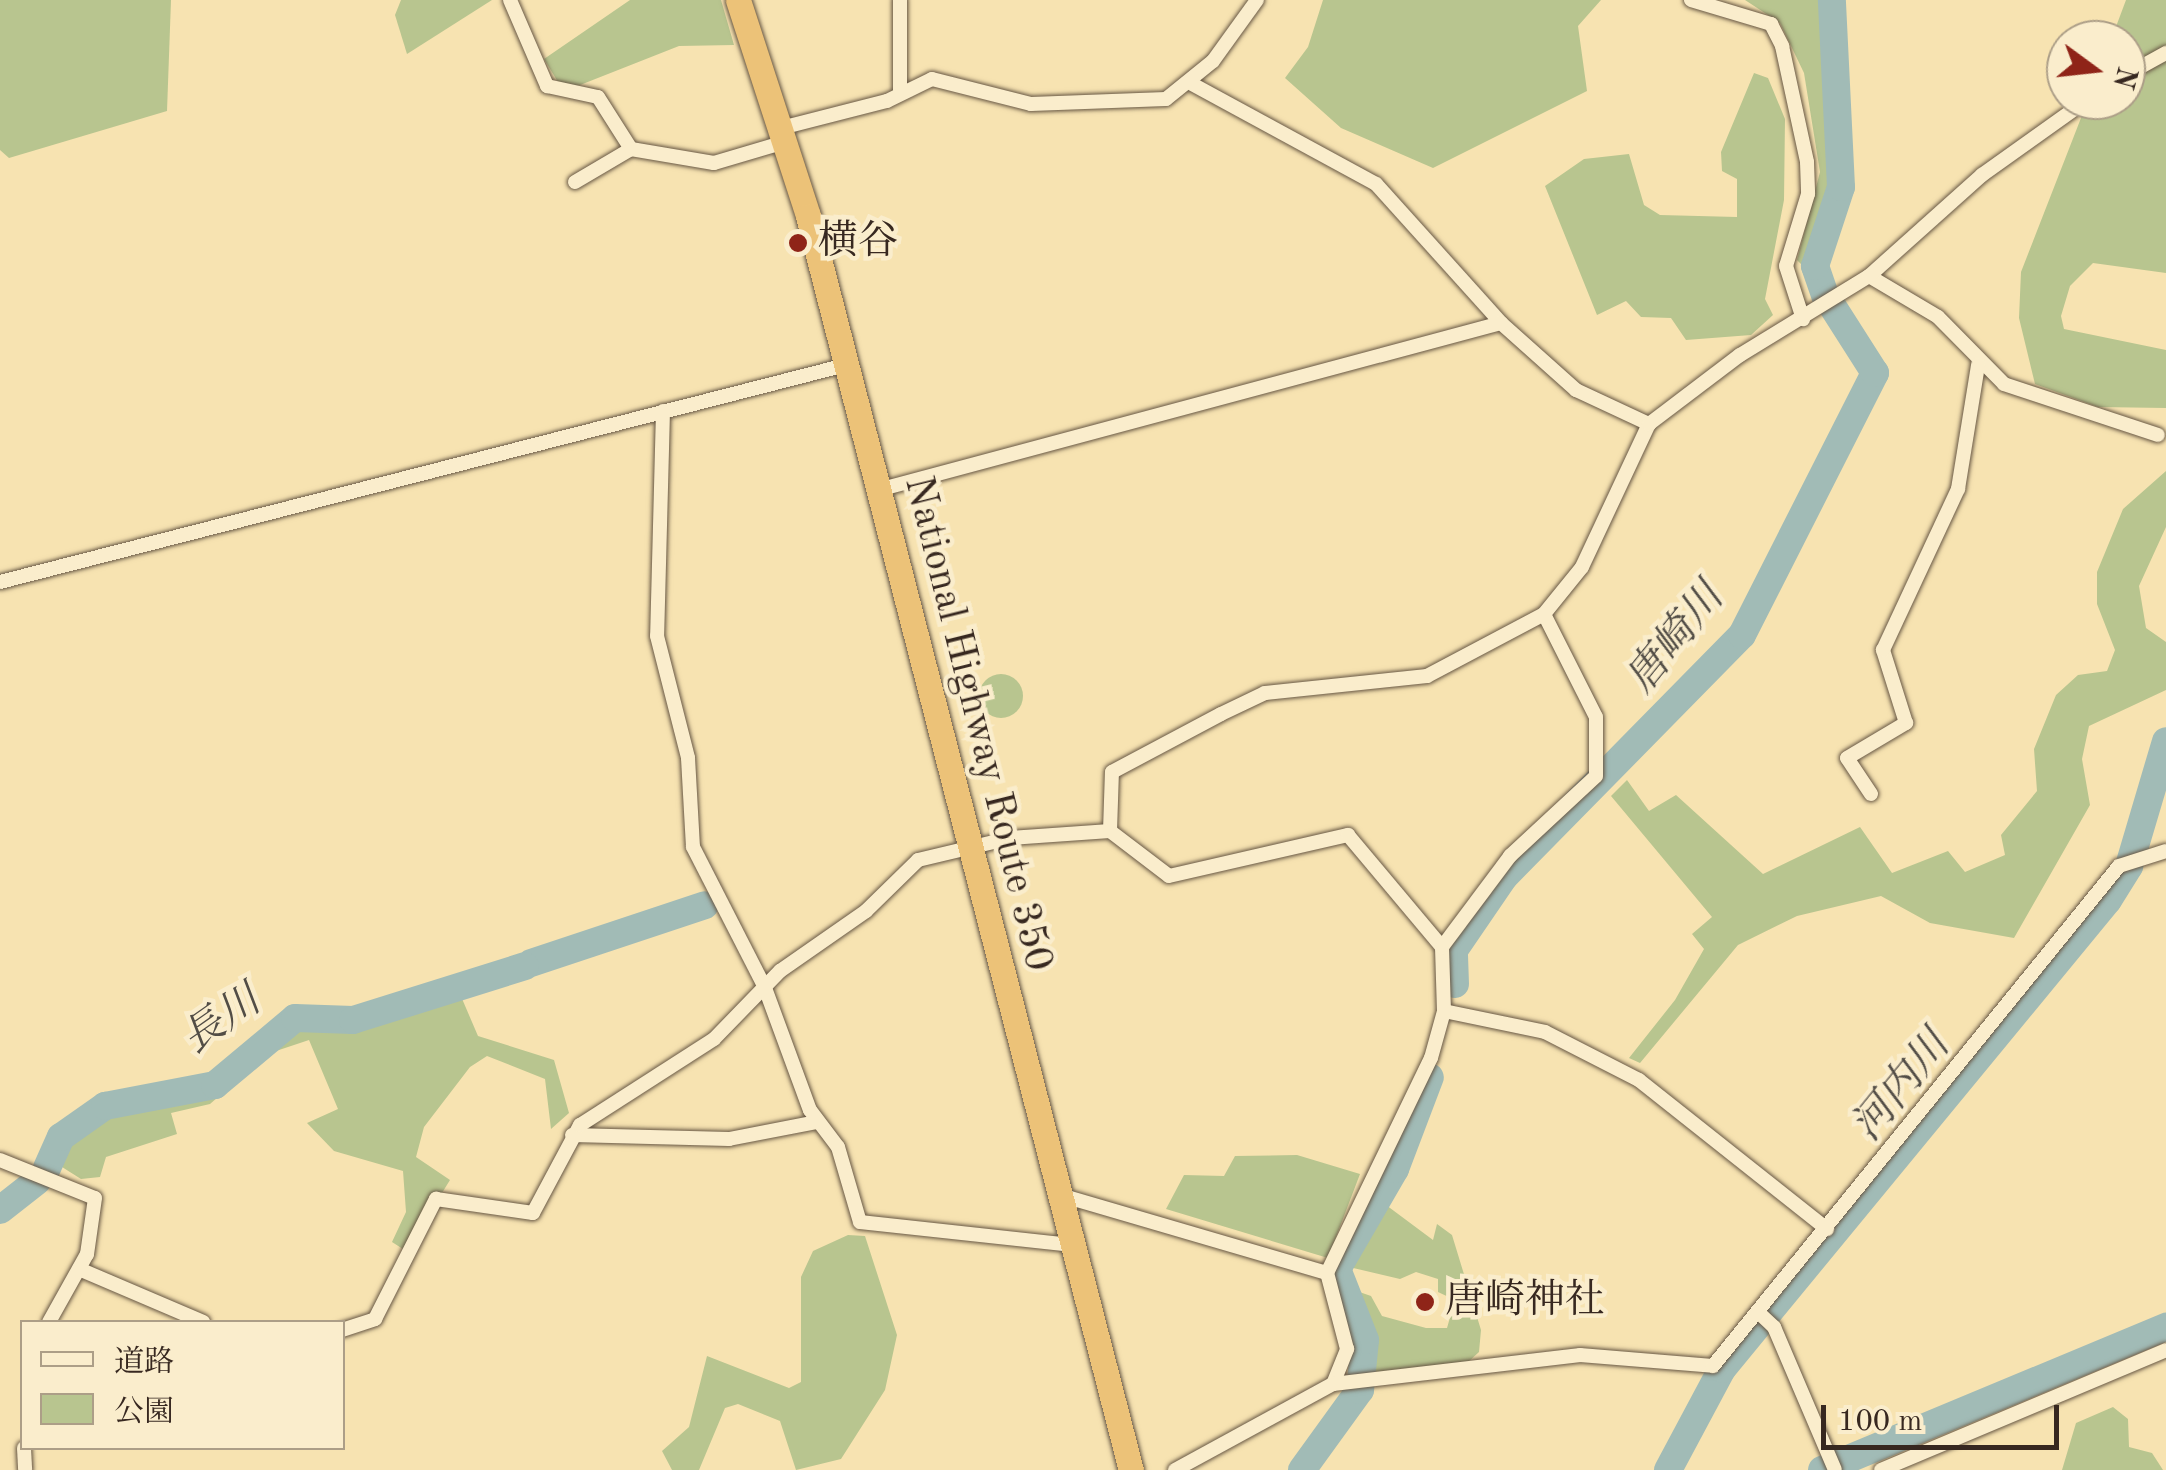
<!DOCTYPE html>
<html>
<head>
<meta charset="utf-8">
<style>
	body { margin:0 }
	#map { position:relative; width:2166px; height:1470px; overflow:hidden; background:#f7e3b1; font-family:"Old Standard TT","Noto Serif JP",serif }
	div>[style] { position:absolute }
	.green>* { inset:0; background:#b8c58f }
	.round { border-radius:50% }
	.river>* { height:28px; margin:-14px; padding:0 14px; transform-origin:14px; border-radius:14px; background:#a1bbb6 }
	.roads { filter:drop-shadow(0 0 2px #675744) drop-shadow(0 0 2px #675744) }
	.street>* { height:14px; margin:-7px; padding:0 7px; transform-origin:7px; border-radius:7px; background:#faedcc }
	.highway>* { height:25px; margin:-12.5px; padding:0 12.5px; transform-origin:12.5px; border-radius:12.5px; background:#ecc278 }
	.dots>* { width:28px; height:28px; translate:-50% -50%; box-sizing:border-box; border:5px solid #faedcc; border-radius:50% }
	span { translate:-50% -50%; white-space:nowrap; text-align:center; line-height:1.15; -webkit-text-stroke:9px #faedcc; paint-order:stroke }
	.poi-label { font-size:40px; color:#372820 }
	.left { translate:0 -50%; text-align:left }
	.street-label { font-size:40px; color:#372820 }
	.water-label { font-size:42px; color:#524d46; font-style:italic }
	.legend { position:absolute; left:20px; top:1320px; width:325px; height:130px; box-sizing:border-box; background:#faedcc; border:2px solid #ac9e87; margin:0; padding:12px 18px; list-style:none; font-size:30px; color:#372820 }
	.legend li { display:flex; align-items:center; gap:20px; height:50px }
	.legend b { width:50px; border:2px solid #ac9e87 }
	.north { position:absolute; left:2046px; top:20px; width:100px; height:100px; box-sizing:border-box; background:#faedcc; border:2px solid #ac9e87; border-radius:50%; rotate:105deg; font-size:28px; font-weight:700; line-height:40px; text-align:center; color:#372820 }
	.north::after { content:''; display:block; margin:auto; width:35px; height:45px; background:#8f2418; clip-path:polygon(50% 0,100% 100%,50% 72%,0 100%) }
	.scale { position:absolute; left:1821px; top:1405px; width:238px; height:45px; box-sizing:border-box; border:5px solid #372820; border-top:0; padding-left:12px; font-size:30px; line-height:35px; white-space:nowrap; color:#372820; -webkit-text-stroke:8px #faedcc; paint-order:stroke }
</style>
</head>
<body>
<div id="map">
	<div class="green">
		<i style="clip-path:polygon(0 0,171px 0,167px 111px,9px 158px,0 150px)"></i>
		<i style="clip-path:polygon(401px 0,492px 0,407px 54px,395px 15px)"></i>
		<i style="clip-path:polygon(630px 0,721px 0,734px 45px,679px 46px,575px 87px,558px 82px,544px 59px)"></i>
		<i style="clip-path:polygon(1323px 0,1601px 0,1578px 26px,1587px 91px,1433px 168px,1341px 128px,1285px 78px,1308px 47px)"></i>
		<i style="clip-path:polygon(1745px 0,1828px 0,1836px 182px,1807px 270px,1797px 260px,1820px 172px,1804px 73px,1780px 23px)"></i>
		<i style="clip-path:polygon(2126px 0,2166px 0,2166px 273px,2093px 263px,2070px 286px,2061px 316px,2064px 329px,2166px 350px,2166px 408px,2098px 407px,2035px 384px,2019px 318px,2021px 272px,2088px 100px,2126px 100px,2126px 40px,2111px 40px)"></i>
		<i style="clip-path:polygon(1754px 73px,1768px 78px,1785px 119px,1784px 200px,1765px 299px,1773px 315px,1751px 335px,1686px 340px,1671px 318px,1641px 317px,1626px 301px,1597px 315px,1545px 186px,1584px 159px,1629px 154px,1644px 205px,1660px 215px,1737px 217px,1737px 179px,1722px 171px,1721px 152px)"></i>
		<i style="clip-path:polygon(2166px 471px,2166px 527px,2139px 586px,2146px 628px,2166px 642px,2166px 690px,2089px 726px,2082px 759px,2090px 805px,2014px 938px,1930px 923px,1881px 896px,1797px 916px,1738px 945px,1640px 1063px,1629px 1058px,1675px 1000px,1704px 949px,1692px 934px,1712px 917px,1611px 796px,1627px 780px,1649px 811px,1676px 795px,1763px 874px,1860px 827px,1892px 873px,1948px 851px,1965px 872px,2005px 855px,2001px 835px,2037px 791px,2034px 749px,2056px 695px,2078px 675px,2107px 671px,2115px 650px,2097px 604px,2097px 572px,2123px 509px)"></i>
		<i class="round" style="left:979px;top:674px;width:44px;height:44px"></i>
		<i style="clip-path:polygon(460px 994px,478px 1036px,554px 1060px,569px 1113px,551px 1129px,545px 1079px,487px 1056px,470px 1067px,424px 1127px,416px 1157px,450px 1180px,406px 1251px,392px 1242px,406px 1212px,403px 1171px,334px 1151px,307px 1123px,338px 1109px,309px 1040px,267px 1054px,210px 1104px,171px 1113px,177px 1134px,106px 1157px,100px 1177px,81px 1179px,62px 1167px,58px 1156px,81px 1127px,110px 1111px,215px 1090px,300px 1021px,357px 1026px)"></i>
		<i style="clip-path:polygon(1235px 1156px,1297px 1155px,1360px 1174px,1328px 1258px,1166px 1209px,1184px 1175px,1224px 1176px)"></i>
		<i style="clip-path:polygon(1386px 1205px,1433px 1240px,1437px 1224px,1452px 1235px,1481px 1330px,1479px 1352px,1467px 1363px,1351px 1377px,1357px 1310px,1345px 1287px,1371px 1296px,1382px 1316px,1426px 1328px,1447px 1328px,1455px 1300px,1438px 1292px,1438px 1279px,1416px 1272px,1400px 1279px,1349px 1267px,1372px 1209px)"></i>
		<i style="clip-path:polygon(848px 1235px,865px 1236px,897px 1335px,885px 1390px,841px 1459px,796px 1470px,780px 1421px,738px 1404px,725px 1408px,699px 1470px,672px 1470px,662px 1451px,689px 1427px,707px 1356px,789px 1388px,801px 1382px,801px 1277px,813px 1251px)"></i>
		<i style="clip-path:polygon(2113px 1407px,2128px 1419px,2129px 1447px,2152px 1453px,2163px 1470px,2062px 1470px,2076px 1423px)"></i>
	</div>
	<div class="river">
		<i style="left:1826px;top:298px;width:34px;rotate:-109deg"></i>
		<i style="left:1815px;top:266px;width:83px;rotate:-71.8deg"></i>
		<i style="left:1841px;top:187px;width:187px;rotate:-92.8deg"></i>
		<i style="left:531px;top:963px;width:183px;rotate:-18.4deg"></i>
		<i style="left:1455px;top:984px;width:34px;rotate:-92deg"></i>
		<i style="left:1454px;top:950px;width:88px;rotate:-55.6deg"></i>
		<i style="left:1504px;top:877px;width:339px;rotate:-45.5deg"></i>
		<i style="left:1742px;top:635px;width:294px;rotate:-63.1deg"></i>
		<i style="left:1875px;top:373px;width:78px;rotate:-122.5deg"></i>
		<i style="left:47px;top:1168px;width:34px;rotate:-66deg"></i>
		<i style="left:61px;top:1137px;width:54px;rotate:-35.2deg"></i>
		<i style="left:105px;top:1106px;width:112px;rotate:-10.8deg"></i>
		<i style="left:215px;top:1085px;width:104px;rotate:-39.9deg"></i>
		<i style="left:295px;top:1018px;width:58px;rotate:2deg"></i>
		<i style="left:353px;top:1020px;width:180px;rotate:-17.4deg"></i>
		<i style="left:0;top:1210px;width:47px;rotate:-38.1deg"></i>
		<i style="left:1302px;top:1470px;width:99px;rotate:-54.1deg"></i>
		<i style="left:1360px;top:1390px;width:50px;rotate:-84.3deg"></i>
		<i style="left:1365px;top:1340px;width:76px;rotate:-111.5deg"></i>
		<i style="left:1337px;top:1269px;width:116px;rotate:-59.9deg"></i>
		<i style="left:1395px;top:1169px;width:98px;rotate:-69.2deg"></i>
		<i style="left:1668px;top:1470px;width:115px;rotate:-61.9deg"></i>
		<i style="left:1722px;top:1369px;width:607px;rotate:-50.54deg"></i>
		<i style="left:2108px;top:900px;width:40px;rotate:-58deg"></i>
		<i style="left:2129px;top:866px;width:130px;rotate:-73.5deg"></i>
		<i style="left:1822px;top:1470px;width:373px;rotate:-22.6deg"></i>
	</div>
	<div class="roads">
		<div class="street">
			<i style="left:510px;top:0;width:94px;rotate:66.7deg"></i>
			<i style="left:547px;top:86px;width:52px;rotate:12.2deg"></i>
			<i style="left:598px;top:97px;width:62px;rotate:57.6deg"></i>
			<i style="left:1691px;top:0;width:84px;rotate:16.7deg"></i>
			<i style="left:1771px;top:24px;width:25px;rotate:63deg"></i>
			<i style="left:1782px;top:46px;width:119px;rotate:77.8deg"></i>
			<i style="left:1807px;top:162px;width:32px;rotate:88deg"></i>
			<i style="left:1808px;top:194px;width:75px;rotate:107deg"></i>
			<i style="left:1786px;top:266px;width:56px;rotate:72.2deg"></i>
			<i style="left:2126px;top:75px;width:46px;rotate:-28.8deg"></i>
			<i style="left:1192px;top:84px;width:209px;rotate:28.5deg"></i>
			<i style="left:1376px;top:184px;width:187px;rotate:48deg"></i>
			<i style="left:1501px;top:323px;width:101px;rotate:41.8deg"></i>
			<i style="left:1576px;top:390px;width:81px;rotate:25deg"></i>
			<i style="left:900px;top:90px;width:90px;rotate:-90deg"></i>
			<i style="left:781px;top:128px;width:109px;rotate:-14.3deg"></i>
			<i style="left:887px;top:101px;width:50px;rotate:-26.1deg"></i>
			<i style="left:932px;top:79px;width:102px;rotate:14.2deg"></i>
			<i style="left:1031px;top:104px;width:135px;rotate:-2.1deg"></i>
			<i style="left:1166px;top:99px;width:60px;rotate:-39deg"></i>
			<i style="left:1213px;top:61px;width:75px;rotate:-54.2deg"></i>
			<i style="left:575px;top:182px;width:65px;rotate:-30.5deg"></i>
			<i style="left:631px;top:149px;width:84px;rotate:9.6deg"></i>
			<i style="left:714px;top:163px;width:74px;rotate:-16.5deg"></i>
			<i style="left:1869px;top:276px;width:80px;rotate:30.7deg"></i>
			<i style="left:1938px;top:317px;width:94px;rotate:45.4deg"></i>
			<i style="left:2004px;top:384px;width:162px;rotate:18.3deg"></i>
			<i style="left:663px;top:411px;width:225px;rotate:91.5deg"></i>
			<i style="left:657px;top:636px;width:126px;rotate:75.7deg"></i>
			<i style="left:688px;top:758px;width:89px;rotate:86.8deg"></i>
			<i style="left:693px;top:847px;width:158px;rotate:62.9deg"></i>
			<i style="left:765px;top:988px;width:130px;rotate:69.8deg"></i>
			<i style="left:810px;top:1110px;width:46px;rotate:52.9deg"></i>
			<i style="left:838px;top:1147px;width:78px;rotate:73.7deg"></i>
			<i style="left:860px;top:1222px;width:214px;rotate:6.2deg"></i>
			<i style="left:878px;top:490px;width:645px;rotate:-15.01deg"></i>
			<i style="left:0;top:582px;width:873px;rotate:-14.39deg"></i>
			<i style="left:1871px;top:794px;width:43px;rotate:-123.7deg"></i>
			<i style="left:1847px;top:758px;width:69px;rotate:-30.7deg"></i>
			<i style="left:1906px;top:723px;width:77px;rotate:-107.5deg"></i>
			<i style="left:1883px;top:650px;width:178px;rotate:-65deg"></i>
			<i style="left:1958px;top:489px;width:126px;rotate:-80.8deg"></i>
			<i style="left:1110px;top:831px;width:59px;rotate:-88.1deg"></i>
			<i style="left:1112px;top:772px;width:123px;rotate:-28deg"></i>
			<i style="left:1221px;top:714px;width:49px;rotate:-25.5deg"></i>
			<i style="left:1265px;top:693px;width:163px;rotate:-6deg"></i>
			<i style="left:1427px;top:676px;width:132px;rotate:-27.9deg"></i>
			<i style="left:1544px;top:614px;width:60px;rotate:-51deg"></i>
			<i style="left:1582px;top:567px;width:158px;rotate:-64.9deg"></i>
			<i style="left:1649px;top:424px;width:114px;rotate:-37.2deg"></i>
			<i style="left:1740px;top:355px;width:151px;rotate:-31.5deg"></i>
			<i style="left:1869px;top:276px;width:152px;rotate:-41.8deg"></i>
			<i style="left:1982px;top:175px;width:129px;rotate:-35.5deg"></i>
			<i style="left:1444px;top:1011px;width:103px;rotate:11.7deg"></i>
			<i style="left:1545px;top:1032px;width:106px;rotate:27.1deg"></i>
			<i style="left:1639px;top:1080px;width:240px;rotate:38.4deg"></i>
			<i style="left:572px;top:1135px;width:157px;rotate:1.5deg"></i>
			<i style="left:729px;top:1139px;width:90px;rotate:-10.9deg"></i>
			<i style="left:0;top:1160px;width:102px;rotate:21.8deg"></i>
			<i style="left:95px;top:1198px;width:57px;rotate:98.1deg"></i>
			<i style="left:87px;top:1254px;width:78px;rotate:119.2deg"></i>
			<i style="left:1060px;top:1195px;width:278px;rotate:16.3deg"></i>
			<i style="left:79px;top:1269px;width:135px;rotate:23.1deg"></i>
			<i style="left:1759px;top:1313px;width:21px;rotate:43deg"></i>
			<i style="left:1774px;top:1327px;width:155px;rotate:66.9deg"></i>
			<i style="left:342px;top:1330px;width:35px;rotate:-18deg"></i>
			<i style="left:375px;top:1319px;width:135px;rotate:-63.1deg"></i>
			<i style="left:436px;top:1199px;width:98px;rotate:8.2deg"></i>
			<i style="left:533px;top:1213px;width:100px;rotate:-61.9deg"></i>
			<i style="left:580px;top:1125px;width:159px;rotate:-32.7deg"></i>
			<i style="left:714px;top:1039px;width:95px;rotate:-45.9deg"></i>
			<i style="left:780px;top:971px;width:105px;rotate:-34.9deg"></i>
			<i style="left:866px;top:911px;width:73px;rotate:-44.4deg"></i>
			<i style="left:918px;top:860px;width:95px;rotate:-13.4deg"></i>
			<i style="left:1010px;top:838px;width:100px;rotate:-4deg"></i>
			<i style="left:1110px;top:831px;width:74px;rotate:37.3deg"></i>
			<i style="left:1169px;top:876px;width:184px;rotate:-12.9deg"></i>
			<i style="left:1348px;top:835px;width:146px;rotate:50deg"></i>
			<i style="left:1333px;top:1384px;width:38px;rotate:-68deg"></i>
			<i style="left:1347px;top:1349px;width:79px;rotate:-104.7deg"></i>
			<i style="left:1327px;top:1273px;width:239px;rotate:-64.2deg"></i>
			<i style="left:1431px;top:1058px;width:49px;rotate:-74.5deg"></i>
			<i style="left:1444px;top:1011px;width:64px;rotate:-91.8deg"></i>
			<i style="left:1442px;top:947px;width:114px;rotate:-53.2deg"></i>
			<i style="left:1510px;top:856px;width:117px;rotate:-42.9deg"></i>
			<i style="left:1596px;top:776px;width:59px;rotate:-90deg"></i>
			<i style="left:1596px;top:717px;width:115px;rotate:-116.8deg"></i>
			<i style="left:24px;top:1448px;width:22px;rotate:87deg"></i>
			<i style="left:1175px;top:1470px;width:180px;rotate:-28.6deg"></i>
			<i style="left:1333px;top:1384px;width:249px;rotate:-6.7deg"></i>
			<i style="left:1580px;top:1355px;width:133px;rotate:4.7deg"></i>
			<i style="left:1713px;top:1366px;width:644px;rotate:-50.92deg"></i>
			<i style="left:2119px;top:866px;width:49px;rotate:-17.7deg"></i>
			<i style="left:1881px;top:1470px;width:309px;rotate:-22.8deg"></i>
		</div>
		<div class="highway">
			<i style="left:738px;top:0;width:227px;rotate:72deg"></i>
			<i style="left:808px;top:216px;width:1295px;rotate:75.56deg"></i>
		</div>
	</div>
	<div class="dots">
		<i style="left:798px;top:243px;background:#8f2418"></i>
		<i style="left:1425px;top:1302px;background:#8f2418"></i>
	</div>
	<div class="poi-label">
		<span class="left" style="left:818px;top:243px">横谷</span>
		<span class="left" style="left:1445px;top:1302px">唐崎神社</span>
	</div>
	<div class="street-label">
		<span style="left:977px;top:724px;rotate:76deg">National Highway Route 350</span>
	</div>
	<div class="water-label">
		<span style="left:1676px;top:639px;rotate:-51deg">唐崎川</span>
		<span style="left:222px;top:1021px;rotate:-35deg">長川</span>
		<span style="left:1902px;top:1087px;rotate:-51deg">河内川</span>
	</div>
	<ul class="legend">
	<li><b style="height:12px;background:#faedcc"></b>道路</li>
	<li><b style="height:28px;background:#b8c58f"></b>公園</li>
	</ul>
	<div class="north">N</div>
	<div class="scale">100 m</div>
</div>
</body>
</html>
